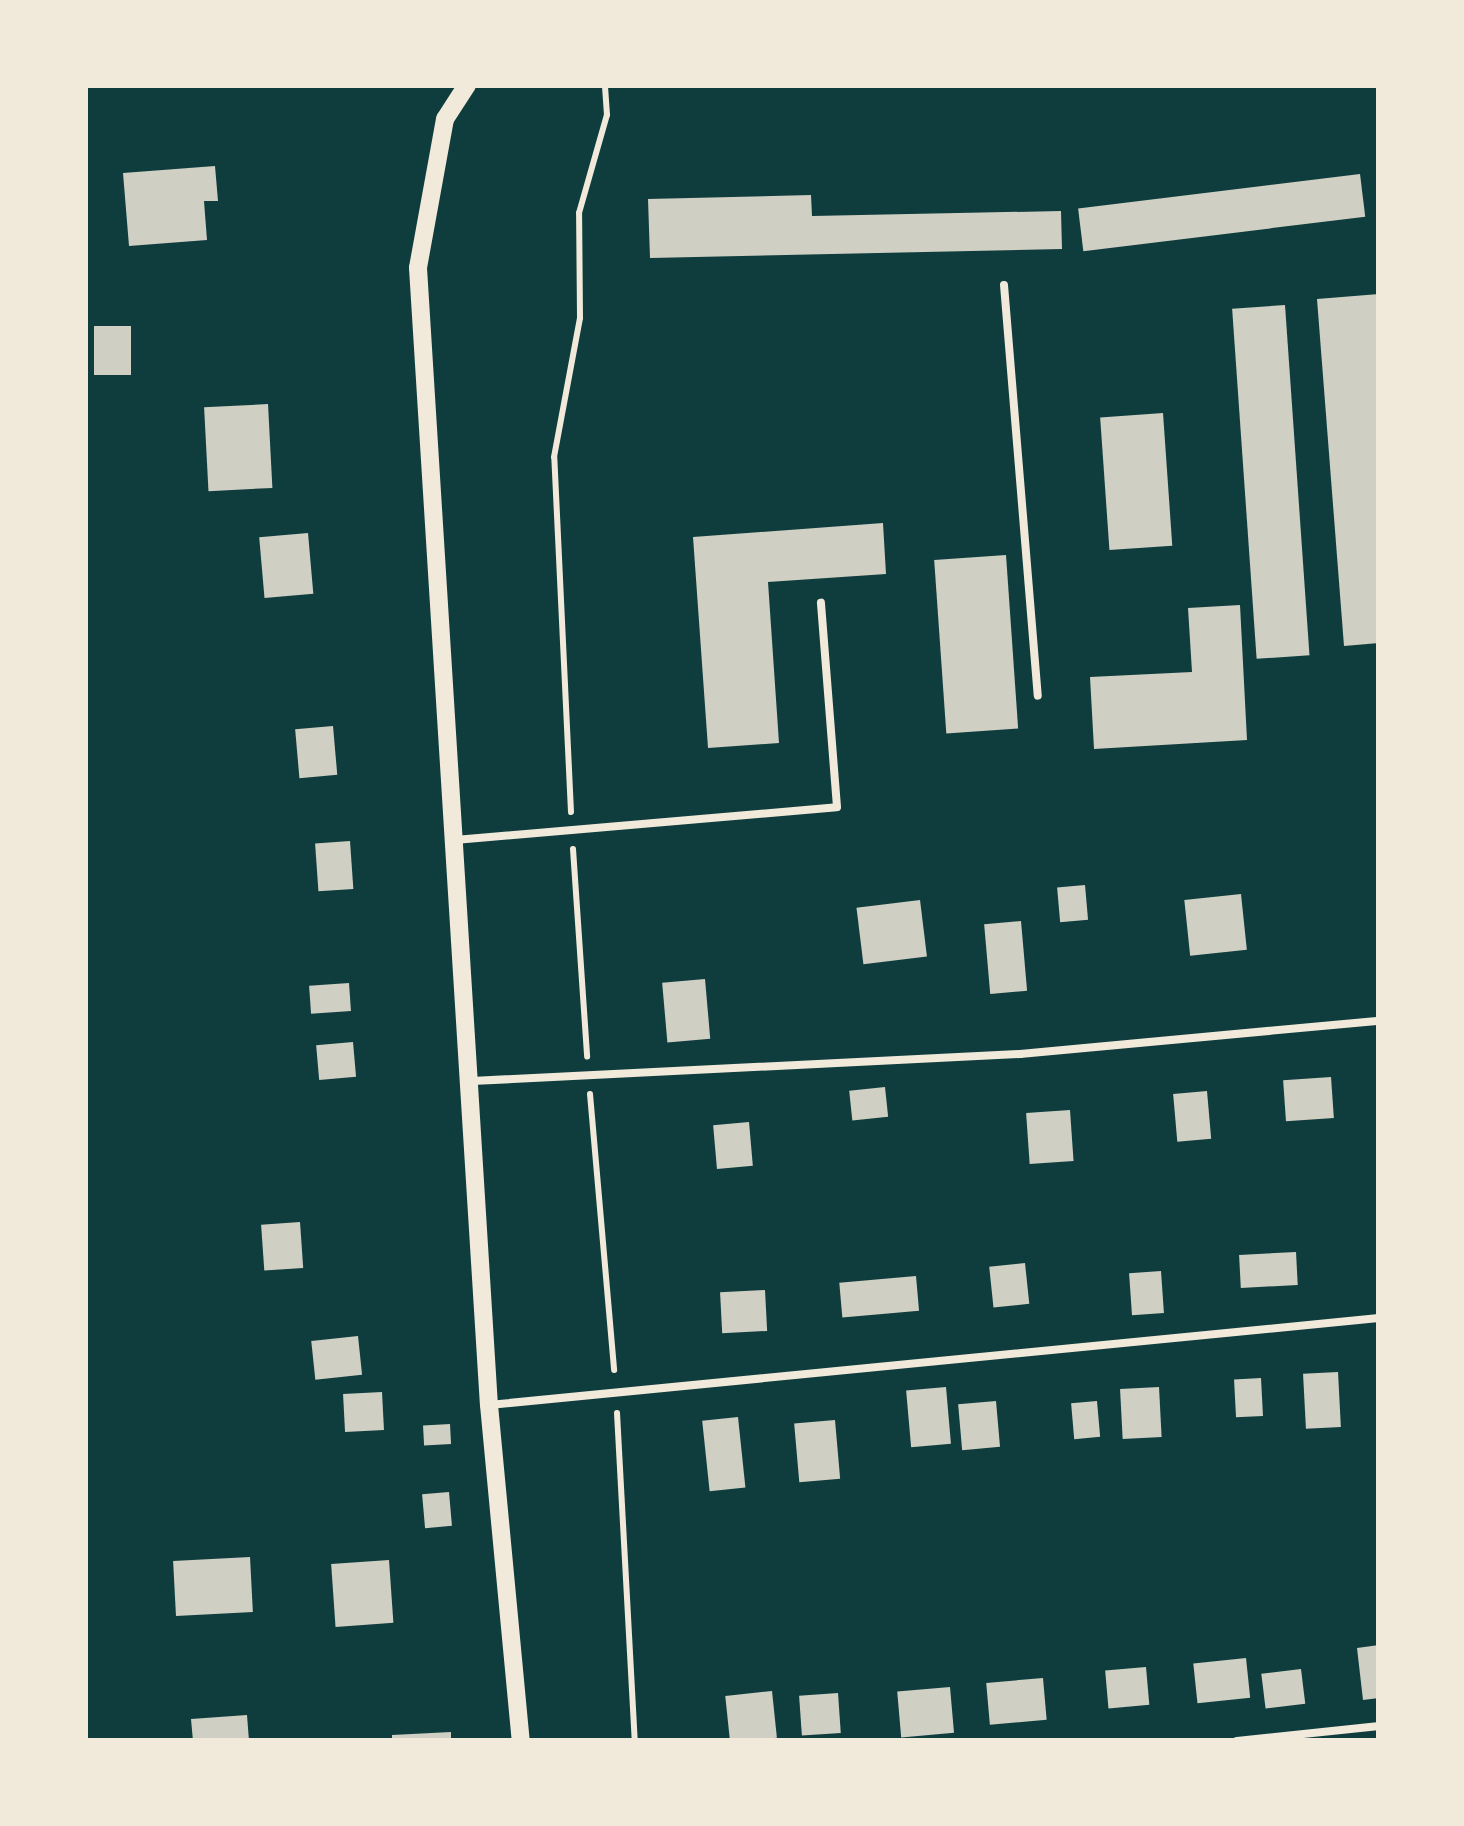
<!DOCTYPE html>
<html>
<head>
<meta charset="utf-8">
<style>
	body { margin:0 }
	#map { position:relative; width:1464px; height:1826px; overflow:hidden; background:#0f3d3e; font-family:Overpass,sans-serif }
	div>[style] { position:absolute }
	.building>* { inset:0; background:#cfcfc3; transform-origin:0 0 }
	.path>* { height:6px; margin:-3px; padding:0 3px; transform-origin:3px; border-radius:3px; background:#f1e9da }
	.service>* { height:8px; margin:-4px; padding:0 4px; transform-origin:4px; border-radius:4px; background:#f1e9da }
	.tertiary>* { height:18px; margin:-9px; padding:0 9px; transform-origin:9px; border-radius:9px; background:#f1e9da }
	span { translate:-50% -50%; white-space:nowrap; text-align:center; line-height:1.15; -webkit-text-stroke:9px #f1e9da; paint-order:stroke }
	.frame { position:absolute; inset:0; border:88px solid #f1e9da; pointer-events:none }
</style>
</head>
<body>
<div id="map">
	<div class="building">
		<i style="clip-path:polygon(215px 166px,218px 201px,204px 201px,207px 240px,129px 246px,123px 173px)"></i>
		<i style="left:1360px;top:174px;width:43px;height:284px;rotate:83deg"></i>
		<i style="clip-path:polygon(811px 195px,812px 216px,1061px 211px,1062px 249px,650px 258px,648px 199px)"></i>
		<i style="clip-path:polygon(1379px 294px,1379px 643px,1344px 646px,1317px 299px)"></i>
		<i style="left:1285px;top:305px;width:351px;height:53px;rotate:86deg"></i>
		<i style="left:94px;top:326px;width:37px;height:49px"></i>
		<i style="left:268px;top:404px;width:84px;height:64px;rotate:87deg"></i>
		<i style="left:1163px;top:413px;width:133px;height:63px;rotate:86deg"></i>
		<i style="clip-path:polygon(883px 523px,886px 574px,768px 582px,779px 743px,708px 748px,693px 537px)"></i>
		<i style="left:308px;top:533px;width:61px;height:49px;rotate:85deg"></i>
		<i style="left:1006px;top:555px;width:174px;height:72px;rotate:86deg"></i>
		<i style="clip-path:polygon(1240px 605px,1247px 740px,1094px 749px,1090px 677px,1192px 672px,1188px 608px)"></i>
		<i style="left:333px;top:726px;width:49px;height:38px;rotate:85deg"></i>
		<i style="left:350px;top:841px;width:48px;height:35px;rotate:86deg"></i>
		<i style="left:1085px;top:885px;width:35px;height:28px;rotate:85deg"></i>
		<i style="left:1241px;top:894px;width:56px;height:57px;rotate:84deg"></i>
		<i style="left:920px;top:900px;width:57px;height:64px;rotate:83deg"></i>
		<i style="left:1021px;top:921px;width:70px;height:37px;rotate:85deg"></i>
		<i style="left:705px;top:979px;width:60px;height:43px;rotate:85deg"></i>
		<i style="left:349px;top:983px;width:28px;height:40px;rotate:86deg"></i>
		<i style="left:353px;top:1042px;width:35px;height:37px;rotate:85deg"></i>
		<i style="left:1331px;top:1077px;width:41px;height:48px;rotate:86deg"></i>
		<i style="left:885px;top:1087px;width:30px;height:36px;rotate:84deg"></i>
		<i style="left:1207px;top:1091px;width:48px;height:34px;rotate:85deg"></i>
		<i style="left:1070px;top:1110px;width:51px;height:44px;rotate:86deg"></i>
		<i style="left:749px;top:1122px;width:44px;height:36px;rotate:85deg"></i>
		<i style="left:300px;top:1222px;width:46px;height:39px;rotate:86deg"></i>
		<i style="left:1296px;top:1252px;width:33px;height:57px;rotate:87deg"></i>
		<i style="left:1025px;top:1263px;width:41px;height:36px;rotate:84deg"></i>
		<i style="left:1161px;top:1271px;width:42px;height:32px;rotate:86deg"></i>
		<i style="left:916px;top:1276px;width:35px;height:77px;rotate:85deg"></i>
		<i style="left:765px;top:1290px;width:41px;height:45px;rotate:87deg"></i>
		<i style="left:358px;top:1336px;width:39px;height:47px;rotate:84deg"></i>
		<i style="left:1338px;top:1372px;width:55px;height:35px;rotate:87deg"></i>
		<i style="left:1261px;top:1378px;width:38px;height:27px;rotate:87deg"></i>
		<i style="left:946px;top:1387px;width:57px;height:40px;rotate:85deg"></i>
		<i style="left:1159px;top:1387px;width:50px;height:39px;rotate:87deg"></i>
		<i style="left:382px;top:1392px;width:38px;height:39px;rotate:87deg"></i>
		<i style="left:996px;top:1401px;width:46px;height:38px;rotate:85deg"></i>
		<i style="left:1097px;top:1401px;width:36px;height:26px;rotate:85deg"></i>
		<i style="left:738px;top:1417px;width:71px;height:36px;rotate:84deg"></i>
		<i style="left:835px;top:1420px;width:59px;height:41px;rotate:85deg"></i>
		<i style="left:450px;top:1424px;width:20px;height:27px;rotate:87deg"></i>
		<i style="left:449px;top:1492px;width:34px;height:27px;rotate:85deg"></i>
		<i style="left:250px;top:1557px;width:55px;height:77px;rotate:87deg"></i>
		<i style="left:389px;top:1560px;width:63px;height:58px;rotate:86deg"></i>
		<i style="clip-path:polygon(1379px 1645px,1379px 1698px,1363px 1700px,1357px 1648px)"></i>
		<i style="left:1246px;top:1658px;width:40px;height:53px;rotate:84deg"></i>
		<i style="left:1146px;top:1667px;width:38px;height:41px;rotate:85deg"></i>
		<i style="left:1301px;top:1669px;width:35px;height:40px;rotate:83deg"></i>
		<i style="left:1043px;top:1678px;width:42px;height:57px;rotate:85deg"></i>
		<i style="left:950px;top:1687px;width:46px;height:53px;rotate:85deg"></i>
		<i style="left:772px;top:1691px;width:47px;height:47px;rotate:84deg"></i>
		<i style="left:838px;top:1693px;width:40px;height:39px;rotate:86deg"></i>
		<i style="clip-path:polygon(247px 1715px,249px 1741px,193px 1741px,191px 1719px)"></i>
		<i style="clip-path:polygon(451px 1732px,451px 1741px,392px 1741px,392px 1735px)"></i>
	</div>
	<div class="path">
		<i style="left:571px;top:812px;width:355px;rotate:-92.7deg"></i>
		<i style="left:554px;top:457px;width:141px;rotate:-79.4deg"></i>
		<i style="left:580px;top:318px;width:105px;rotate:-90.5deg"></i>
		<i style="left:579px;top:213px;width:102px;rotate:-74.1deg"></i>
		<i style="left:607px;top:115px;width:30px;rotate:-94deg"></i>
		<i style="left:573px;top:849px;width:208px;rotate:86.1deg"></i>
		<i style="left:590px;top:1094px;width:277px;rotate:85deg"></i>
		<i style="left:617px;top:1413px;width:328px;rotate:86.9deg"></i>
	</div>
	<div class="service">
		<i style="left:1004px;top:285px;width:412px;rotate:85.3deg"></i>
		<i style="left:455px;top:840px;width:383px;rotate:-4.9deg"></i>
		<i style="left:837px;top:807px;width:205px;rotate:-94.5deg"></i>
		<i style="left:472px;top:1081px;width:549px;rotate:-2.82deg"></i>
		<i style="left:1020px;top:1054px;width:361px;rotate:-5.3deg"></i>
		<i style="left:489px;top:1405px;width:894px;rotate:-5.58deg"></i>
		<i style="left:1237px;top:1741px;width:143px;rotate:-6deg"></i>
	</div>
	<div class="tertiary">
		<i style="left:467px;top:85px;width:40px;rotate:122.9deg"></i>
		<i style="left:445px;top:119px;width:151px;rotate:100.3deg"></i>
		<i style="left:418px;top:268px;width:1139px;rotate:86.43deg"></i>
		<i style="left:489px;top:1405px;width:338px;rotate:84.6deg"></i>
	</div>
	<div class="frame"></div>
</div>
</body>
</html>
